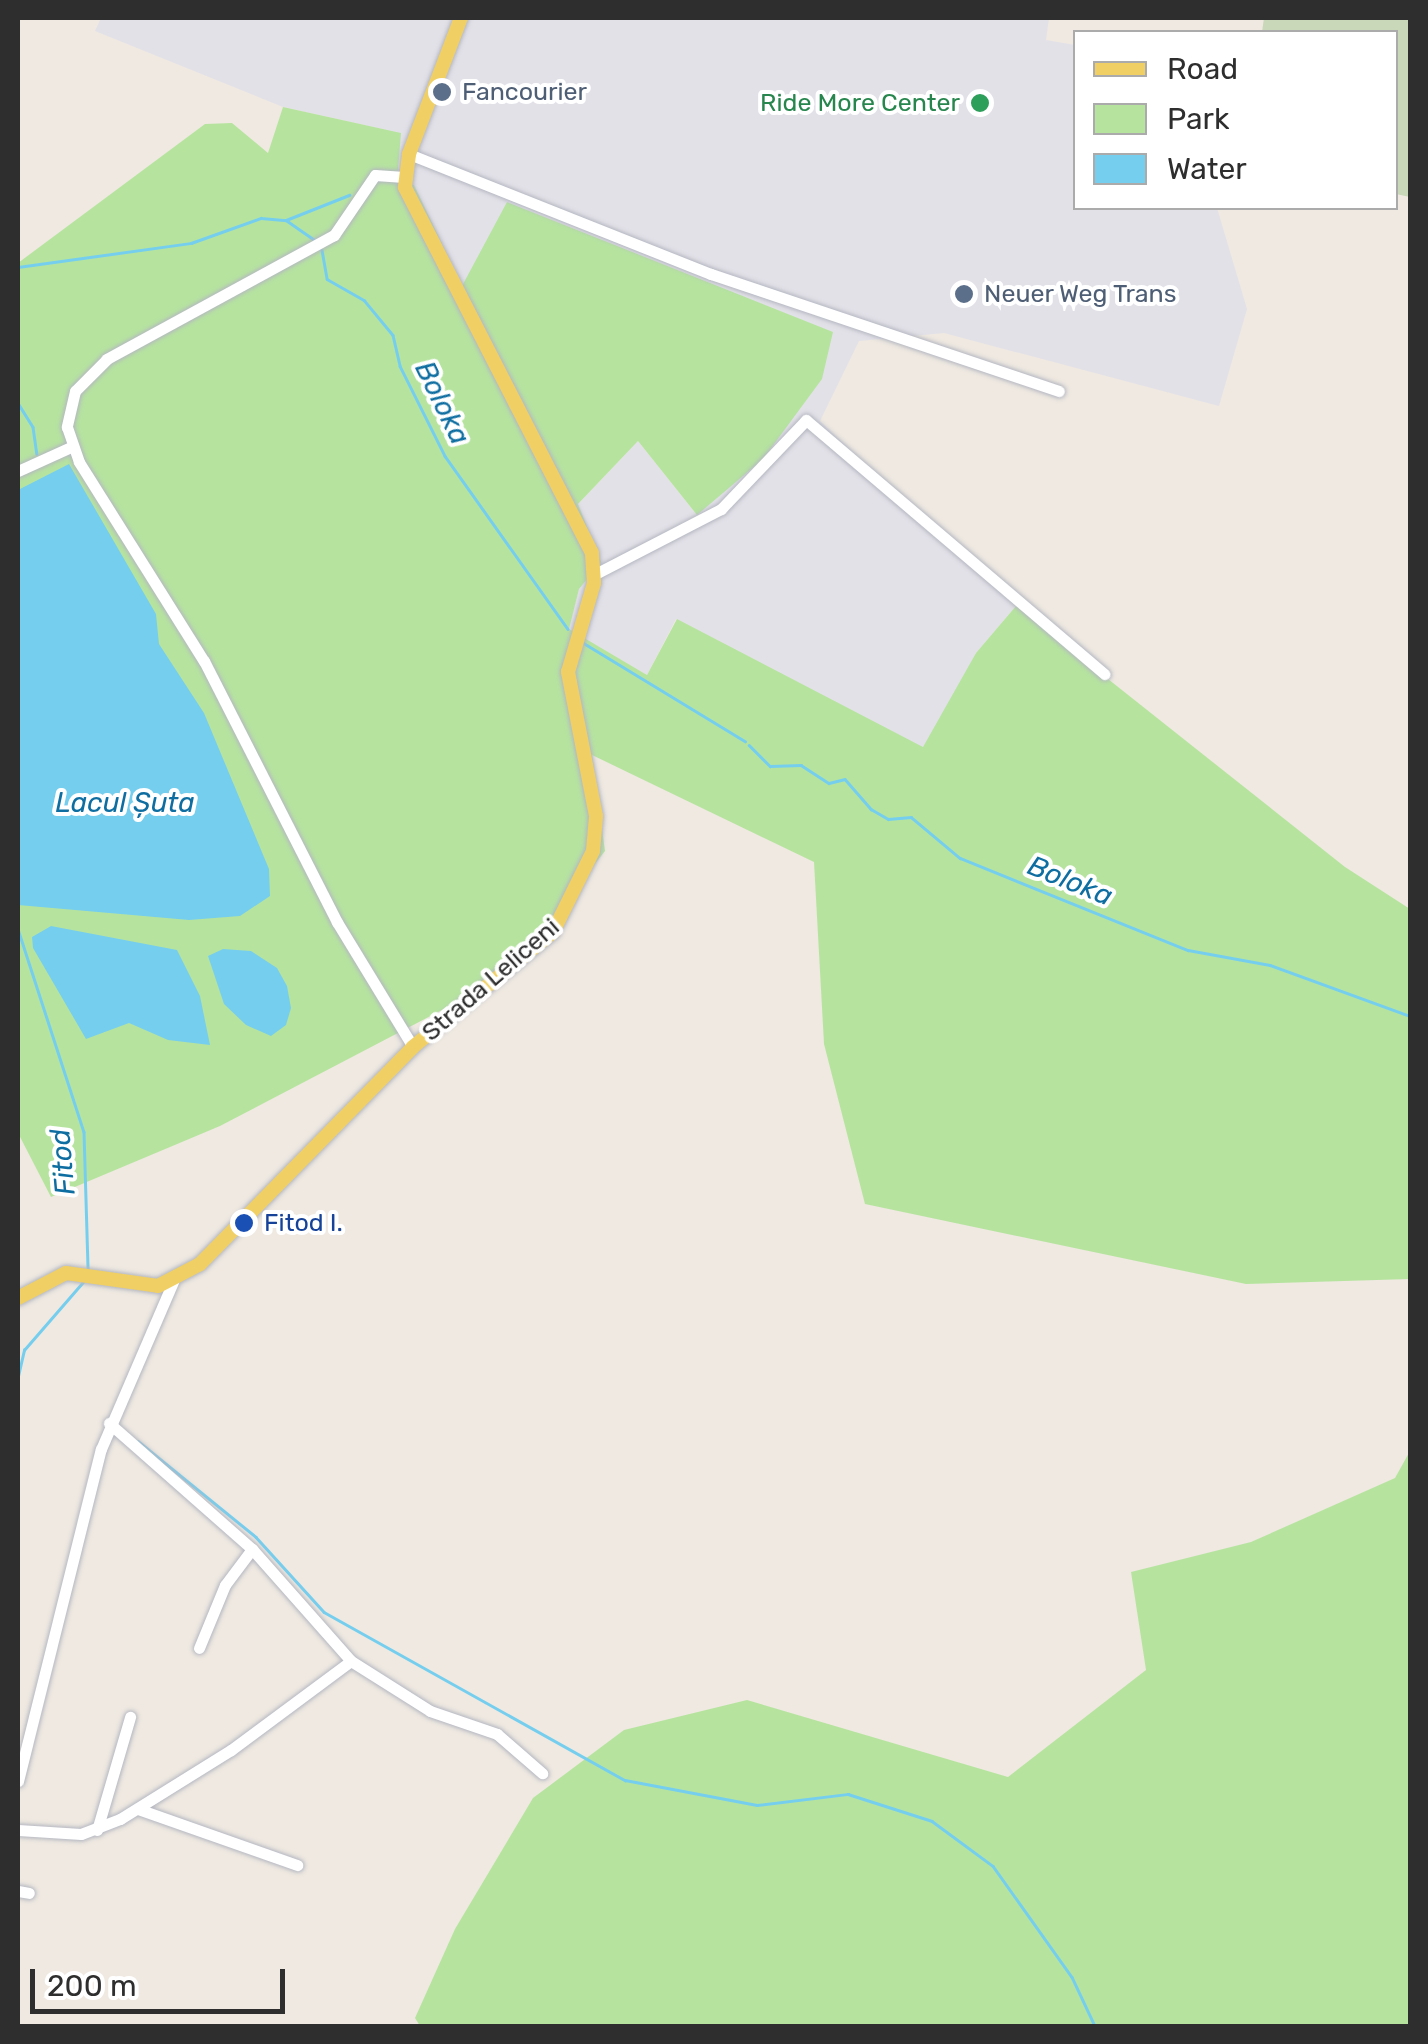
<!DOCTYPE html>
<html>
<head>
<meta charset="utf-8">
<style>
	body { margin:0 }
	#map { position:relative; width:1428px; height:2044px; overflow:hidden; background:#efe9e1; font-family:Rubik,sans-serif }
	div>[style] { position:absolute }
	.industrial>* { inset:0; background:#e3e1e8 }
	.green>* { inset:0; background:#b6e49f }
	.cemetery>* { inset:0; background:#c8d8b8 }
	.water>* { inset:0; background:#76ceee }
	.stream>* { height:2.5px; margin:-1.25px; padding:0 1.25px; transform-origin:1.25px; border-radius:1.25px; background:#76ceee }
	.roads { filter:drop-shadow(0 0 2px #b4b7c1) drop-shadow(0 0 2px #b4b7c1) }
	.minor>* { height:11px; margin:-5.5px; padding:0 5.5px; transform-origin:5.5px; border-radius:5.5px; background:#fff }
	.major>* { height:14px; margin:-7px; padding:0 7px; transform-origin:7px; border-radius:7px; background:#f0d065 }
	.dots>* { width:28px; height:28px; translate:-50% -50%; box-sizing:border-box; border:5px solid #fff; border-radius:50% }
	span { translate:-50% -50%; white-space:nowrap; text-align:center; line-height:1.15; -webkit-text-stroke:8px #fff; paint-order:stroke }
	.service-label { font-size:25px; color:#4e5e75 }
	.left { translate:0 -50%; text-align:left }
	.leisure-label { font-size:25px; color:#27864d }
	.right { translate:-100% -50%; text-align:right }
	.street-label { font-size:25px; color:#2e2e2e }
	.transit-label { font-size:25px; color:#164399 }
	.water-label { font-size:28px; color:#0f6ea1; font-style:italic }
	.frame { position:absolute; inset:0; border:20px solid #2e2e2e; pointer-events:none }
	.legend { position:absolute; left:1073px; top:30px; width:325px; height:180px; box-sizing:border-box; background:#fff; border:2px solid #ababab; margin:0; padding:12px 18px; list-style:none; font-size:30px; color:#2e2e2e }
	.legend li { display:flex; align-items:center; gap:20px; height:50px }
	.legend b { width:50px; border:2px solid #ababab }
	.scale { position:absolute; left:30px; top:1969px; width:255px; height:45px; box-sizing:border-box; border:5px solid #2e2e2e; border-top:0; padding-left:12px; font-size:30px; line-height:35px; white-space:nowrap; color:#2e2e2e; -webkit-text-stroke:8px #fff; paint-order:stroke }
</style>
</head>
<body>
<div id="map">
	<div class="industrial">
		<i style="clip-path:polygon(101px 18px,1049px 18px,1046px 40px,1075px 45px,1076px 208px,1217px 208px,1247px 309px,1219px 406px,944px 333px,859px 341px,820px 421px,1016px 606px,976px 653px,930px 742px,923px 748px,676px 619px,647px 675px,568px 629px,579px 589px,601px 562px,578px 504px,638px 441px,696px 514px,763px 459px,462px 287px,397px 183px,400px 133px,283px 107px,95px 31px)"></i>
	</div>
	<div class="green">
		<i style="clip-path:polygon(283px 107px,401px 133px,397px 183px,414px 185px,462px 286px,507px 202px,833px 332px,822px 379px,763px 459px,697px 515px,638px 441px,578px 504px,601px 562px,579px 589px,569px 629px,647px 675px,677px 619px,923px 747px,976px 653px,1016px 606px,1345px 867px,1410px 909px,1410px 1279px,1246px 1284px,865px 1204px,824px 1044px,814px 862px,592px 755px,605px 851px,507px 976px,220px 1126px,51px 1197px,18px 1133px,18px 263px,205px 124px,232px 123px,268px 153px)"></i>
		<i style="clip-path:polygon(1410px 1451px,1410px 2026px,420px 2026px,415px 2018px,455px 1929px,533px 1798px,624px 1730px,747px 1700px,1008px 1777px,1146px 1670px,1131px 1572px,1251px 1542px,1395px 1478px)"></i>
	</div>
	<div class="cemetery">
		<i style="clip-path:polygon(1264px 18px,1410px 18px,1410px 197px,1396px 194px,1396px 32px,1262px 32px)"></i>
	</div>
	<div class="water">
		<i style="clip-path:polygon(69px 464px,156px 614px,159px 644px,204px 713px,269px 869px,270px 896px,240px 916px,189px 920px,18px 905px,18px 490px)"></i>
		<i style="clip-path:polygon(51px 926px,177px 950px,200px 996px,210px 1045px,168px 1040px,129px 1023px,86px 1039px,33px 948px,32px 937px)"></i>
		<i style="clip-path:polygon(223px 949px,251px 951px,277px 968px,287px 986px,291px 1008px,286px 1025px,271px 1036px,246px 1025px,224px 1004px,208px 956px)"></i>
	</div>
	<div class="stream">
		<i style="left:286px;top:220px;width:68px;rotate:-21.6deg"></i>
		<i style="left:322px;top:250px;width:29px;rotate:80deg"></i>
		<i style="left:327px;top:279px;width:43px;rotate:29.6deg"></i>
		<i style="left:364px;top:300px;width:45px;rotate:50.4deg"></i>
		<i style="left:393px;top:335px;width:32px;rotate:77deg"></i>
		<i style="left:400px;top:366px;width:101px;rotate:63.4deg"></i>
		<i style="left:445px;top:456px;width:212px;rotate:54.6deg"></i>
		<i style="left:18px;top:267px;width:175px;rotate:-7.9deg"></i>
		<i style="left:191px;top:243px;width:74px;rotate:-19.7deg"></i>
		<i style="left:261px;top:218px;width:25px;rotate:5deg"></i>
		<i style="left:286px;top:220px;width:35px;rotate:35deg"></i>
		<i style="left:18px;top:403px;width:28px;rotate:58deg"></i>
		<i style="left:33px;top:427px;width:27px;rotate:82deg"></i>
		<i style="left:582px;top:642px;width:191px;rotate:31.3deg"></i>
		<i style="left:749px;top:745px;width:30px;rotate:45deg"></i>
		<i style="left:770px;top:766px;width:31px;rotate:-2deg"></i>
		<i style="left:801px;top:765px;width:33px;rotate:33deg"></i>
		<i style="left:829px;top:783px;width:16px;rotate:-14deg"></i>
		<i style="left:845px;top:779px;width:40px;rotate:49deg"></i>
		<i style="left:871px;top:809px;width:20px;rotate:30deg"></i>
		<i style="left:888px;top:819px;width:23px;rotate:-5deg"></i>
		<i style="left:911px;top:817px;width:64px;rotate:39.9deg"></i>
		<i style="left:960px;top:858px;width:246px;rotate:22deg"></i>
		<i style="left:1188px;top:950px;width:83px;rotate:10.4deg"></i>
		<i style="left:1270px;top:965px;width:149px;rotate:20deg"></i>
		<i style="left:18px;top:929px;width:213px;rotate:72deg"></i>
		<i style="left:84px;top:1132px;width:137px;rotate:88.3deg"></i>
		<i style="left:18px;top:1376px;width:27px;rotate:-77deg"></i>
		<i style="left:24px;top:1350px;width:91px;rotate:-49deg"></i>
		<i style="left:138px;top:1441px;width:152px;rotate:39.1deg"></i>
		<i style="left:256px;top:1537px;width:101px;rotate:47.8deg"></i>
		<i style="left:324px;top:1612px;width:345px;rotate:29.2deg"></i>
		<i style="left:625px;top:1780px;width:134px;rotate:10.7deg"></i>
		<i style="left:757px;top:1805px;width:92px;rotate:-6.9deg"></i>
		<i style="left:848px;top:1794px;width:88px;rotate:17.8deg"></i>
		<i style="left:932px;top:1821px;width:76px;rotate:36.4deg"></i>
		<i style="left:993px;top:1866px;width:136px;rotate:54.6deg"></i>
		<i style="left:1072px;top:1977px;width:54px;rotate:64.9deg"></i>
	</div>
	<div class="roads">
		<div class="minor">
			<i style="left:409px;top:154px;width:325px;rotate:21.7deg"></i>
			<i style="left:711px;top:274px;width:367px;rotate:18.6deg"></i>
			<i style="left:404px;top:177px;width:29px;rotate:-176deg"></i>
			<i style="left:375px;top:175px;width:73px;rotate:124.3deg"></i>
			<i style="left:334px;top:235px;width:259px;rotate:151.4deg"></i>
			<i style="left:107px;top:359px;width:45px;rotate:135deg"></i>
			<i style="left:75px;top:391px;width:37px;rotate:103deg"></i>
			<i style="left:67px;top:427px;width:37px;rotate:71deg"></i>
			<i style="left:79px;top:462px;width:235px;rotate:57.9deg"></i>
			<i style="left:204px;top:661px;width:293px;rotate:63deg"></i>
			<i style="left:337px;top:922px;width:146px;rotate:58.7deg"></i>
			<i style="left:18px;top:471px;width:58px;rotate:-24.4deg"></i>
			<i style="left:595px;top:574px;width:142px;rotate:-27.3deg"></i>
			<i style="left:721px;top:509px;width:123px;rotate:-46.3deg"></i>
			<i style="left:806px;top:420px;width:392px;rotate:40.4deg"></i>
			<i style="left:109px;top:1423px;width:191px;rotate:41.4deg"></i>
			<i style="left:252px;top:1549px;width:149px;rotate:48.5deg"></i>
			<i style="left:351px;top:1661px;width:93px;rotate:32.3deg"></i>
			<i style="left:430px;top:1711px;width:71px;rotate:18.9deg"></i>
			<i style="left:497px;top:1734px;width:60px;rotate:40.9deg"></i>
			<i style="left:199px;top:1648px;width:68px;rotate:-67.6deg"></i>
			<i style="left:225px;top:1585px;width:45px;rotate:-53.1deg"></i>
			<i style="left:18px;top:1781px;width:342px;rotate:-76deg"></i>
			<i style="left:101px;top:1449px;width:182px;rotate:-66.7deg"></i>
			<i style="left:138px;top:1809px;width:169px;rotate:19.4deg"></i>
			<i style="left:18px;top:1830px;width:63px;rotate:3.6deg"></i>
			<i style="left:81px;top:1834px;width:42px;rotate:-21deg"></i>
			<i style="left:120px;top:1819px;width:131px;rotate:-31.9deg"></i>
			<i style="left:231px;top:1750px;width:149px;rotate:-36.6deg"></i>
			<i style="left:97px;top:1830px;width:118px;rotate:-73.7deg"></i>
			<i style="left:18px;top:1891px;width:11px;rotate:10deg"></i>
		</div>
		<div class="major">
			<i style="left:18px;top:1298px;width:54px;rotate:-27.5deg"></i>
			<i style="left:66px;top:1273px;width:93px;rotate:8deg"></i>
			<i style="left:158px;top:1286px;width:47px;rotate:-27.6deg"></i>
			<i style="left:200px;top:1264px;width:304px;rotate:-45.5deg"></i>
			<i style="left:413px;top:1047px;width:181px;rotate:-39.4deg"></i>
			<i style="left:553px;top:932px;width:90px;rotate:-63.7deg"></i>
			<i style="left:593px;top:851px;width:35px;rotate:-85deg"></i>
			<i style="left:596px;top:816px;width:147px;rotate:-101deg"></i>
			<i style="left:568px;top:672px;width:93px;rotate:-73.7deg"></i>
			<i style="left:594px;top:583px;width:30px;rotate:-94deg"></i>
			<i style="left:592px;top:553px;width:411px;rotate:-117.1deg"></i>
			<i style="left:405px;top:187px;width:33px;rotate:-83deg"></i>
			<i style="left:409px;top:154px;width:146px;rotate:-69.1deg"></i>
		</div>
	</div>
	<div class="dots">
		<i style="left:442px;top:92px;background:#5c6f8a"></i>
		<i style="left:980px;top:103px;background:#2e9e5b"></i>
		<i style="left:964px;top:294px;background:#5c6f8a"></i>
		<i style="left:244px;top:1223px;background:#1a4fb4"></i>
	</div>
	<div class="service-label">
		<span class="left" style="left:462px;top:92px">Fancourier</span>
		<span class="left" style="left:984px;top:294px">Neuer Weg Trans</span>
	</div>
	<div class="leisure-label">
		<span class="right" style="left:960px;top:103px">Ride More Center</span>
	</div>
	<div class="street-label">
		<span style="left:491px;top:980px;rotate:-41deg">Strada Leliceni</span>
	</div>
	<div class="transit-label">
		<span class="left" style="left:264px;top:1223px">Fitod I.</span>
	</div>
	<div class="water-label">
		<span style="left:442px;top:403px;rotate:64deg">Boloka</span>
		<span style="left:125px;top:803px">Lacul Șuta</span>
		<span style="left:1070px;top:881px;rotate:22deg">Boloka</span>
		<span style="left:63px;top:1162px;rotate:-95deg">Fitod</span>
	</div>
	<div class="frame"></div>
	<ul class="legend">
	<li><b style="height:12px;background:#f0d065"></b>Road</li>
	<li><b style="height:28px;background:#b6e49f"></b>Park</li>
	<li><b style="height:28px;background:#76ceee"></b>Water</li>
	</ul>
	<div class="scale">200 m</div>
</div>
</body>
</html>
